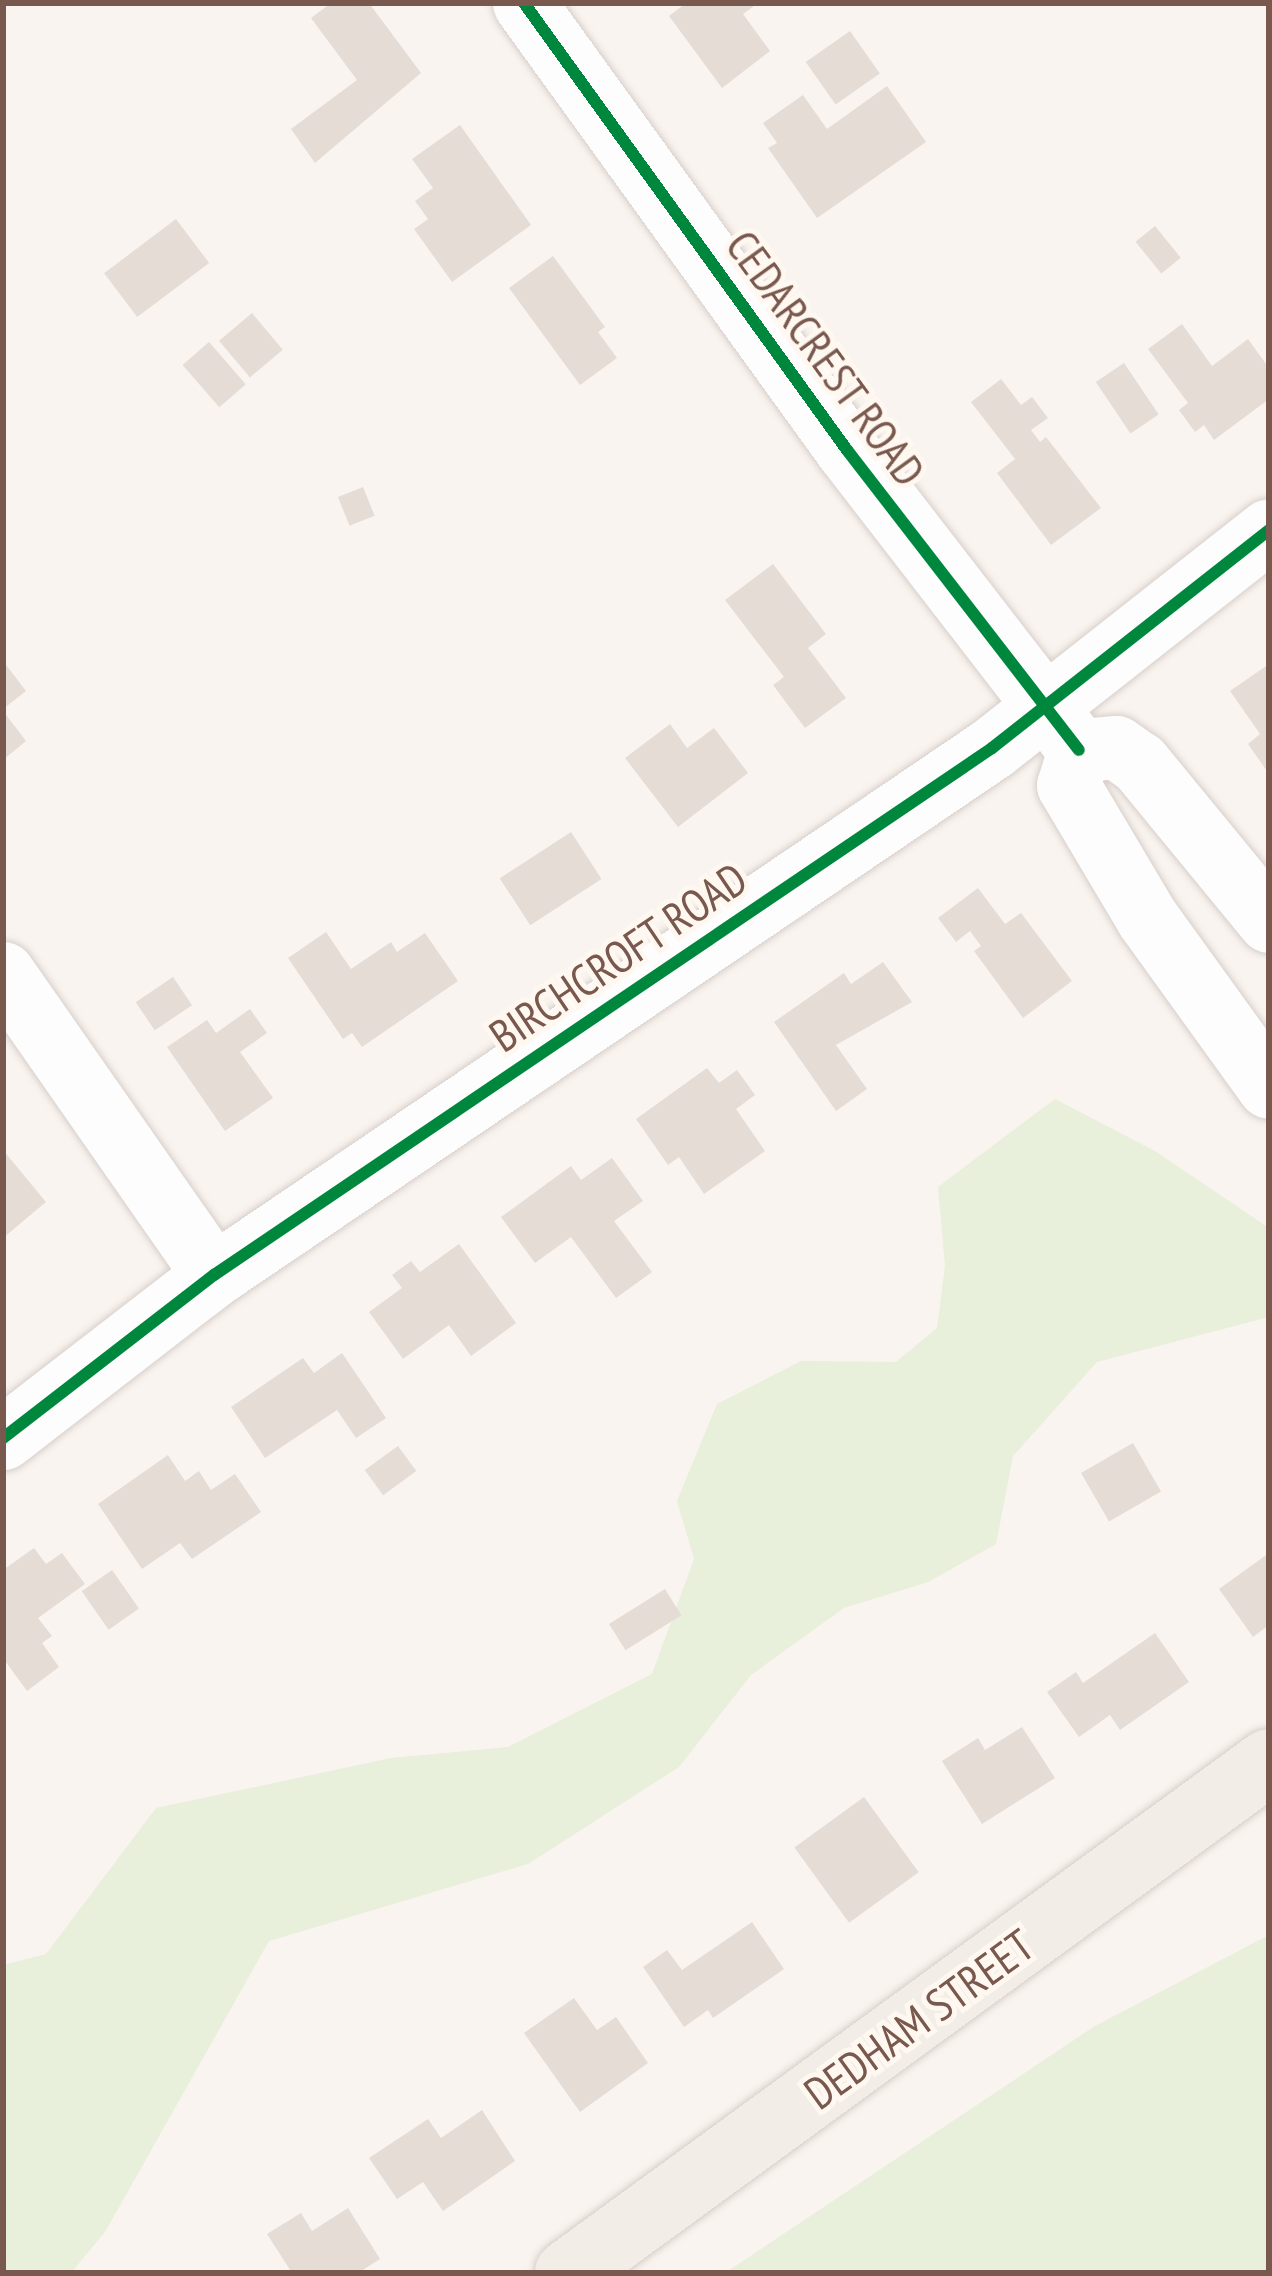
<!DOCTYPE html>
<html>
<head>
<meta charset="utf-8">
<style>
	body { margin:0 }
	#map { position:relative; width:1272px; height:2276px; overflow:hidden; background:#f9f4ef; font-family:"PT Sans Narrow",sans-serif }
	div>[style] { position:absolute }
	.green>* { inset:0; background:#e8efda }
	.building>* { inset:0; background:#e5dcd6; transform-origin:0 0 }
	.roads { filter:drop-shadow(0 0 3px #d8cfcb) drop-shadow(0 0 3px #d8cfcb) }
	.minor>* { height:63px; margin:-31.5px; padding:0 31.5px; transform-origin:31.5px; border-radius:31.5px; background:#fefdfd }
	.major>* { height:66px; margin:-33px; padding:0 33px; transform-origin:33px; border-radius:33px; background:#f3ede7 }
	.cycleway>* { height:12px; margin:-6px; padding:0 6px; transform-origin:6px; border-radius:6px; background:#00873e }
	span { translate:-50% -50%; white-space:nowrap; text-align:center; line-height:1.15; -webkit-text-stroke:10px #fff8f1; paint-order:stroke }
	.street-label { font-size:45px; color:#79584d }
	.frame { position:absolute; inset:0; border:6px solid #79584d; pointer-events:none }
</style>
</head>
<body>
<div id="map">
	<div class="green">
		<i style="clip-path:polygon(1055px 1099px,1155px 1151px,1269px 1228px,1269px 1317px,1097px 1362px,1013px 1456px,996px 1544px,928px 1582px,844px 1608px,751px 1675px,679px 1767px,528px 1864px,269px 1941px,105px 2232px,71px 2273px,3px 2273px,3px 1965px,46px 1954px,156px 1808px,391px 1758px,508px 1747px,652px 1674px,694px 1559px,677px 1501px,717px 1404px,801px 1361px,896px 1362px,937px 1328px,945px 1266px,938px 1187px)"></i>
		<i style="clip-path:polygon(1269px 1935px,1269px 2273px,725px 2273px,1095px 2026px)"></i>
	</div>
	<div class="building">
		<i style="clip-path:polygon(331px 3px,369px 3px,421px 73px,315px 163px,291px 129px,357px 80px,311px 18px)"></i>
		<i style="clip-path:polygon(686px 3px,758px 3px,743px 14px,770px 51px,722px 88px,669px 16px)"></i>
		<i style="left:850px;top:31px;width:52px;height:54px;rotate:55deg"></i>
		<i style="clip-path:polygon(887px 86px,926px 142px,817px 218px,768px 148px,777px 143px,763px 123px,803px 95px,827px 129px)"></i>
		<i style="clip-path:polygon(460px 125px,531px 225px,452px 282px,414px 229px,428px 219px,415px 201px,433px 188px,412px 159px)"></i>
		<i style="left:176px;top:219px;width:55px;height:90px;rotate:53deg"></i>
		<i style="left:1155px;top:226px;width:41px;height:25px;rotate:51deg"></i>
		<i style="clip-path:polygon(553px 256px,605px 327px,598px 332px,617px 358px,580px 385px,509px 288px)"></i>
		<i style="left:252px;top:313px;width:48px;height:43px;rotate:50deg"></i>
		<i style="clip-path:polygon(1182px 324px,1212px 366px,1248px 339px,1269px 368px,1269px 399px,1214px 440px,1204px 425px,1195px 432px,1179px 410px,1188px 403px,1148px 349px)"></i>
		<i style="left:209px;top:342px;width:56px;height:35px;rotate:49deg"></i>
		<i style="left:1124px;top:363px;width:62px;height:34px;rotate:56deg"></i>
		<i style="clip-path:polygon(1001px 379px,1021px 405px,1032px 397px,1048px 418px,1031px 430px,1040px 442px,1046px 437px,1101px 508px,1051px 545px,997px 473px,1015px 459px,971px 402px)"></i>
		<i style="left:363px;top:487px;width:31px;height:27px;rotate:68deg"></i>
		<i style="clip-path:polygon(773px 564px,826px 634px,808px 648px,846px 698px,805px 728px,773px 685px,784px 677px,725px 600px)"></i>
		<i style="clip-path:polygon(3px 661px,26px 691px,3px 709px)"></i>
		<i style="clip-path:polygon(1269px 664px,1269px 774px,1248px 744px,1260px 734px,1230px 691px)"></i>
		<i style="clip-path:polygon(3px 711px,26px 741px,3px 760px)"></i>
		<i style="clip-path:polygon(670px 724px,687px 748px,714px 728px,748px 773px,678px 827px,625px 758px)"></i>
		<i style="left:571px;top:832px;width:56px;height:85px;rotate:57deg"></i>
		<i style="clip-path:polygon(978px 888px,1005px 924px,1021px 913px,1072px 981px,1023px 1018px,974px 951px,981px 946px,970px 931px,956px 942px,938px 918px)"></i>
		<i style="clip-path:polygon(326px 932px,351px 969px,391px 942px,397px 952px,425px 933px,458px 981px,362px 1047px,352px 1033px,343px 1039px,288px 958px)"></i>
		<i style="clip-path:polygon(883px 962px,912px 1002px,836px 1045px,867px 1089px,836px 1111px,774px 1022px,844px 973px,851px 984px)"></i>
		<i style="left:173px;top:977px;width:34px;height:45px;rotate:56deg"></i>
		<i style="clip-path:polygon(250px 1009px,267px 1033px,240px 1052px,273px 1098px,225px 1131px,167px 1047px,207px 1020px,216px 1033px)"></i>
		<i style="clip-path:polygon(707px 1068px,719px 1083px,737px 1070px,755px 1095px,736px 1109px,765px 1151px,704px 1194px,679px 1157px,668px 1165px,636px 1119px)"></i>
		<i style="clip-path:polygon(3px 1150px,46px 1202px,3px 1238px)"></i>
		<i style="clip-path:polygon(612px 1158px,643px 1201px,614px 1221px,652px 1272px,616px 1298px,571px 1237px,535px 1263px,501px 1217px,571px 1166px,581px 1180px)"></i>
		<i style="clip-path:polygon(459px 1244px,516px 1323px,471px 1356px,449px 1325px,403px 1359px,369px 1312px,402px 1288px,392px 1275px,411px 1261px,420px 1272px)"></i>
		<i style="clip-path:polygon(342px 1353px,386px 1418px,356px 1438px,337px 1410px,265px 1458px,231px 1407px,303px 1358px,314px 1373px)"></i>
		<i style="left:1133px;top:1443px;width:56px;height:60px;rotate:60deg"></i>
		<i style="left:398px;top:1446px;width:31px;height:41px;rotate:54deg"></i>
		<i style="clip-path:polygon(168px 1455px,185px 1481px,199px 1471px,211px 1490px,235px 1474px,261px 1512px,192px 1559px,180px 1543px,142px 1569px,98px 1504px)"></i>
		<i style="clip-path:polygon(34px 1548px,46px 1564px,62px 1553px,85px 1584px,38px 1618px,52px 1636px,42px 1643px,59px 1667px,27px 1691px,3px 1658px,3px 1570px)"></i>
		<i style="clip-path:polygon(1269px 1553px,1269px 1625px,1253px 1637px,1219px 1589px)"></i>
		<i style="left:112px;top:1570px;width:47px;height:37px;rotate:55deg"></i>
		<i style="left:665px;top:1589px;width:31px;height:66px;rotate:58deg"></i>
		<i style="clip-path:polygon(1155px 1633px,1189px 1682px,1120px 1730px,1110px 1715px,1079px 1737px,1047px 1692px,1076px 1672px,1083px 1683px)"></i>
		<i style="clip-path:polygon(1022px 1727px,1055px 1778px,982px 1824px,942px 1761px,978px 1738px,985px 1750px)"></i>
		<i style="left:864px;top:1797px;width:93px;height:86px;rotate:54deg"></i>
		<i style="clip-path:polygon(752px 1922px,784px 1969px,713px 2018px,708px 2010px,684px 2027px,643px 1967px,667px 1950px,682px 1970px)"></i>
		<i style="clip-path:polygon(574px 1998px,597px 2030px,616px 2017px,648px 2063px,580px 2112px,524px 2033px)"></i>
		<i style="clip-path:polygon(482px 2110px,515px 2161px,443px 2211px,423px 2182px,397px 2199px,369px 2158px,428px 2119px,441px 2138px)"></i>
		<i style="clip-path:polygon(348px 2208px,380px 2259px,358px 2273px,292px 2273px,267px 2234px,301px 2213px,312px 2231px)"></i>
	</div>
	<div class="roads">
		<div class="minor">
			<i style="left:524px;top:3px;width:551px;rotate:54.15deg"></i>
			<i style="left:847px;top:450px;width:379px;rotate:52.3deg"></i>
			<i style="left:1269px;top:921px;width:205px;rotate:-129.4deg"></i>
			<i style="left:1139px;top:763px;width:28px;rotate:-145deg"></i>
			<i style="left:1116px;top:747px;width:37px;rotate:175deg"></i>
			<i style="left:1079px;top:750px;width:37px;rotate:107deg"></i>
			<i style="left:1068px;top:785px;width:155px;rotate:59.3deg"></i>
			<i style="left:1147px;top:918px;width:208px;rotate:54.2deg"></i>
			<i style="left:3px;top:973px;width:368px;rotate:55.1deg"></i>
			<i style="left:3px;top:1438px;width:267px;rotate:-37.7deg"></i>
			<i style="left:214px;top:1275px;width:940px;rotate:-34.11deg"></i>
			<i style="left:992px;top:748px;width:352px;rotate:-38.2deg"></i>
		</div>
		<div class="major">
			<i style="left:568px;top:2273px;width:867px;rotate:-36.09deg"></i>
		</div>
	</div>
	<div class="cycleway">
		<i style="left:524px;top:3px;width:551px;rotate:54.15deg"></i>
		<i style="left:847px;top:450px;width:379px;rotate:52.3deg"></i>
		<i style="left:3px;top:1438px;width:267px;rotate:-37.7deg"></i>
		<i style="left:214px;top:1275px;width:940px;rotate:-34.11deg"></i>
		<i style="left:992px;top:748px;width:352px;rotate:-38.2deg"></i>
	</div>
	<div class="street-label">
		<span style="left:826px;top:358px;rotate:54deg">CEDARCREST ROAD</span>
		<span style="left:618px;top:957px;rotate:-34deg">BIRCHCROFT ROAD</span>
		<span style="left:919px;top:2019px;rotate:-36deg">DEDHAM STREET</span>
	</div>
	<div class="frame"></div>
</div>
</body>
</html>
